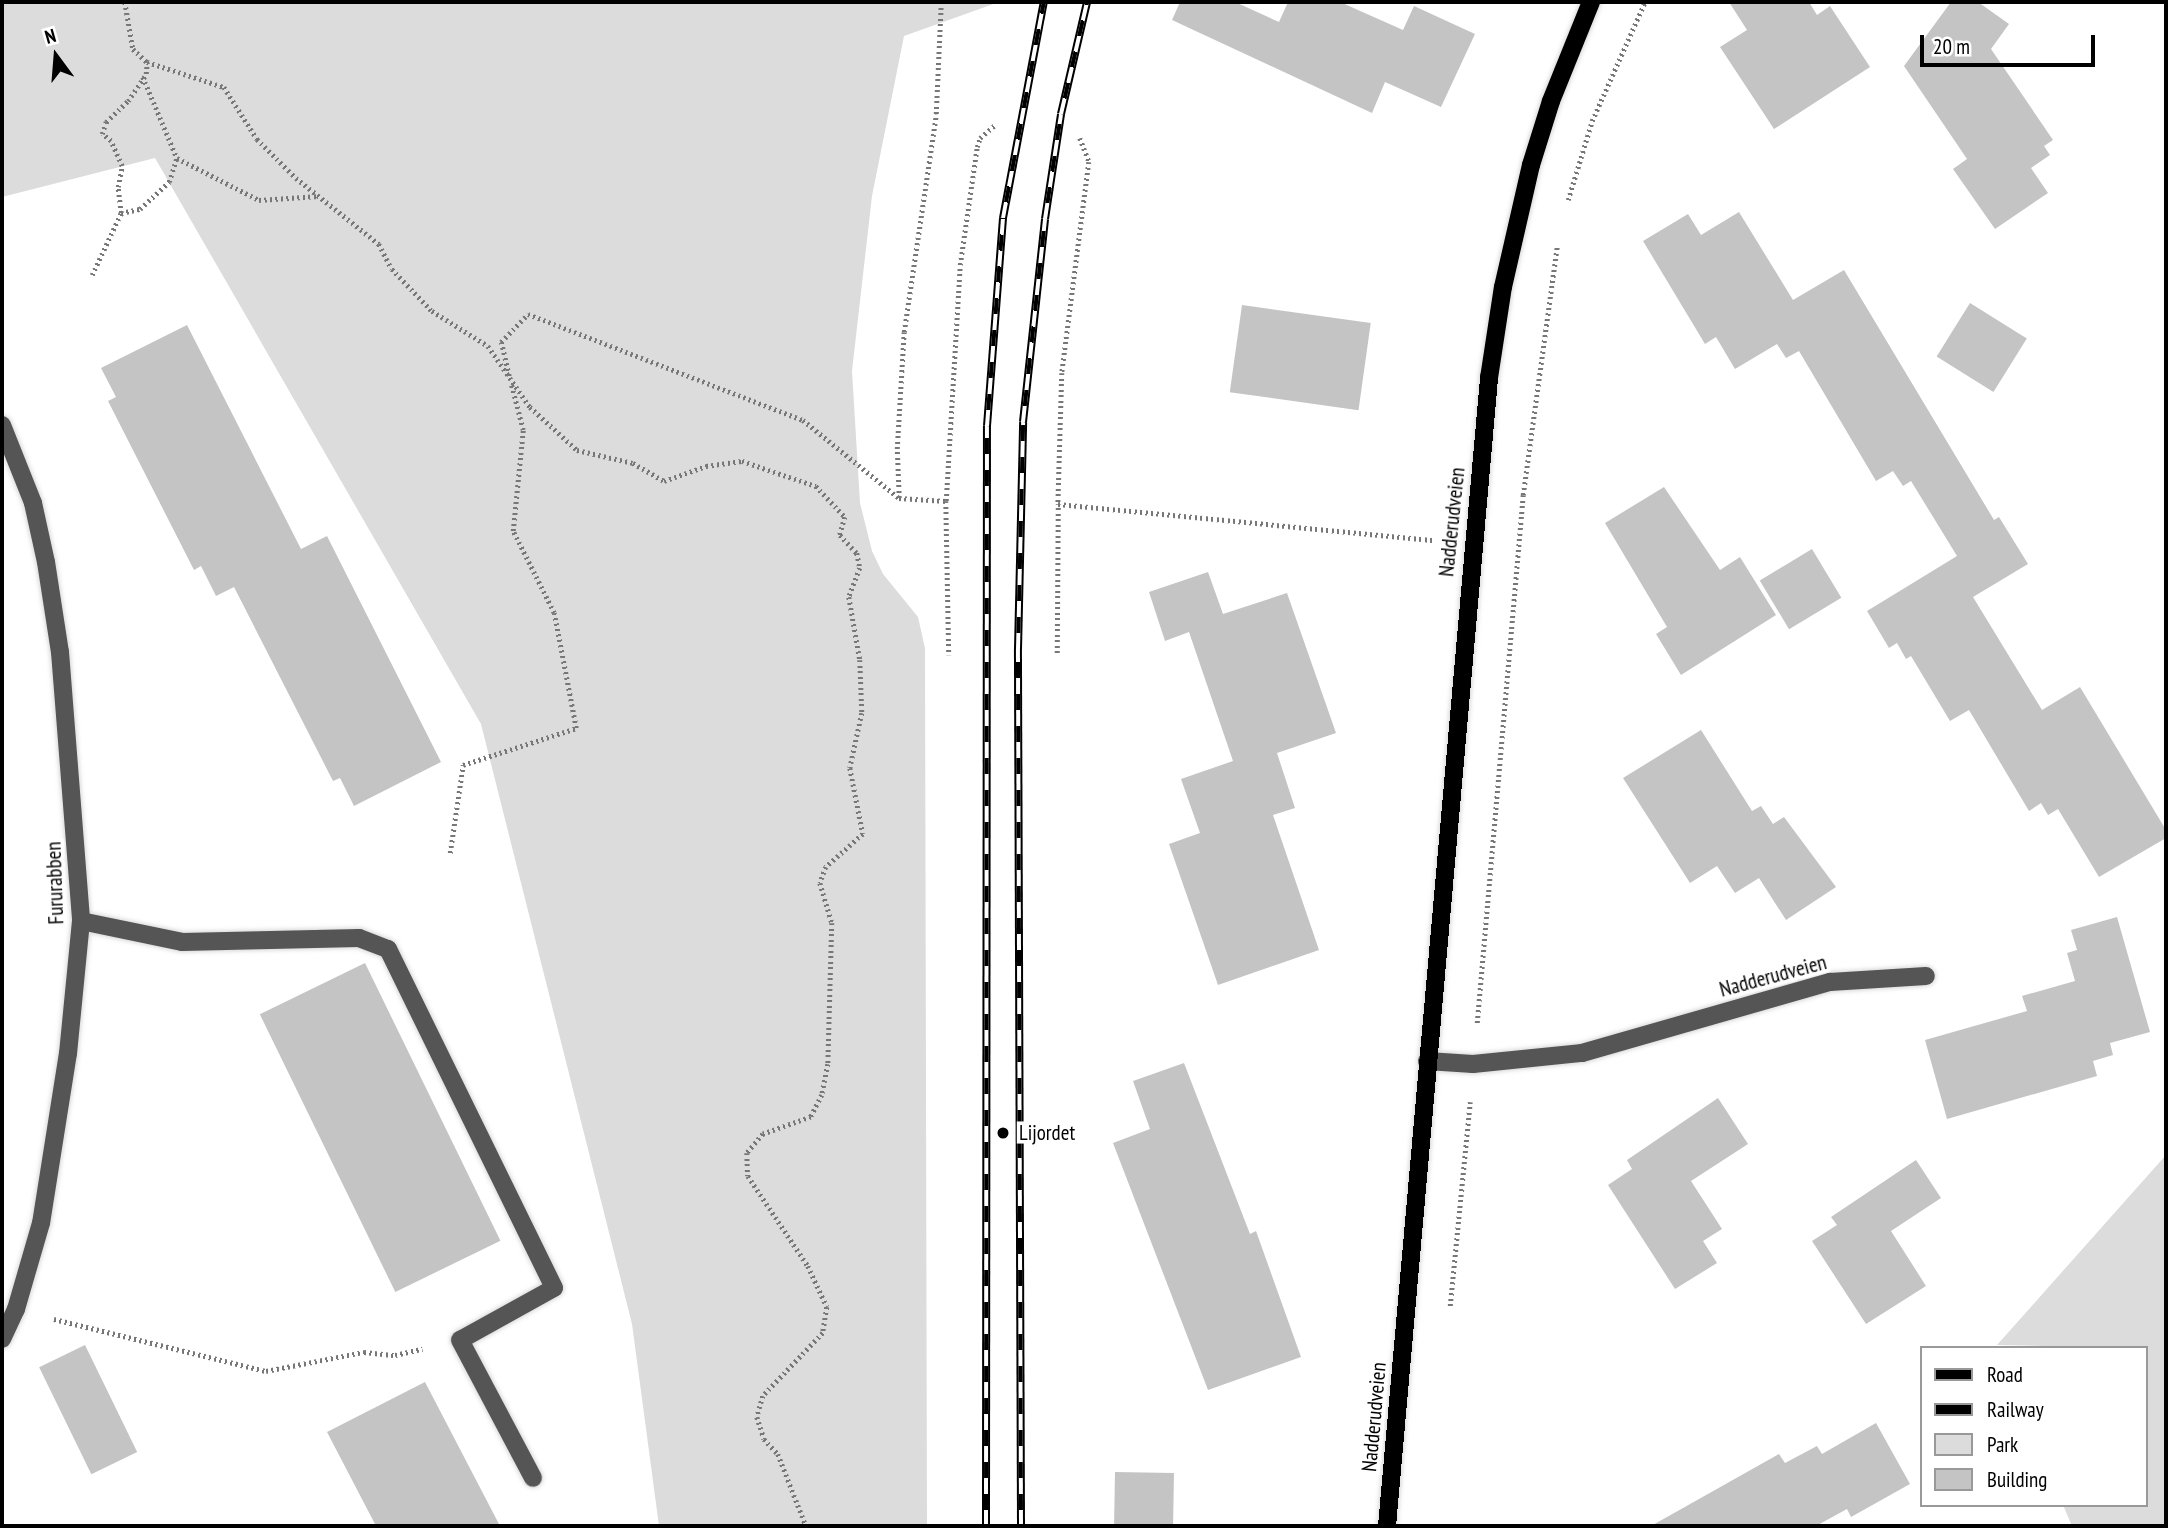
<!DOCTYPE html>
<html>
<head>
<meta charset="utf-8">
<style>
	body { margin:0 }
	#map { position:relative; width:2168px; height:1528px; overflow:hidden; background:#fff; font-family:"PT Sans Narrow",sans-serif }
	div>[style] { position:absolute }
	.green>* { inset:0; background:#dcdcdc }
	.building>* { inset:0; background:#c4c4c4; transform-origin:0 0 }
	.path>* { height:4.5px; margin-top:-2.25px; transform-origin:0; background:repeating-linear-gradient(90deg,#777 0 2px,transparent 0 5.5px) }
	.roads { filter:drop-shadow(0 0 2px #dbdbdb) drop-shadow(0 0 2px #dbdbdb) }
	.minor>* { height:18px; margin:-9px; padding:0 9px; transform-origin:9px; border-radius:9px; background:#555 }
	.major>* { height:18px; margin:-9px; padding:0 9px; transform-origin:9px; border-radius:9px; background:#000 }
	.rail>* { height:8px; margin-top:-4px; transform-origin:0; background:repeating-linear-gradient(90deg,#fff 0 16px,#000 0 32px); box-sizing:border-box; border-block:2px solid #000 }
	.dots>* { width:19px; height:19px; translate:-50% -50%; box-sizing:border-box; border:4px solid #fff; border-radius:50% }
	span { translate:-50% -50%; white-space:nowrap; text-align:center; line-height:1.15; -webkit-text-stroke:7px #fff; paint-order:stroke }
	.street-label { font-size:21px; color:#000 }
	.poi-label { font-size:21px; color:#000 }
	.left { translate:0 -50%; text-align:left }
	.frame { position:absolute; inset:0; border:4px solid #000; pointer-events:none }
	.legend { position:absolute; left:1920px; top:1346px; width:228px; height:161px; box-sizing:border-box; background:#fff; border:2px solid #999; margin:0; padding:9px 12px; list-style:none; font-size:21px; color:#000 }
	.legend li { display:flex; align-items:center; gap:14px; height:35px }
	.legend b { width:35px; border:2px solid #999 }
	.north { position:absolute; left:21px; top:21px; width:70px; height:70px; -webkit-text-stroke:5px #fff; paint-order:stroke; rotate:344deg; font-size:19px; font-weight:700; line-height:28px; text-align:center; color:#000 }
	.north::after { content:''; display:block; margin:auto; width:24px; height:32px; background:#000; clip-path:polygon(50% 0,100% 100%,50% 72%,0 100%) }
	.scale { position:absolute; left:1920px; top:35px; width:175px; height:32px; box-sizing:border-box; border:4px solid #000; border-top:0; padding-left:9px; font-size:21px; line-height:24px; white-space:nowrap; color:#000; -webkit-text-stroke:5px #fff; paint-order:stroke }
</style>
</head>
<body>
<div id="map">
	<div class="green">
		<i style="clip-path:polygon(2px 2px,999px 2px,904px 36px,872px 196px,852px 371px,860px 503px,872px 551px,883px 574px,918px 617px,925px 648px,927px 1526px,659px 1526px,632px 1324px,481px 724px,155px 158px,2px 197px)"></i>
		<i style="clip-path:polygon(2166px 1155px,2166px 1526px,2072px 1526px,2063px 1505px,2145px 1505px,2145px 1348px,1997px 1345px)"></i>
	</div>
	<div class="building">
		<i style="clip-path:polygon(1180px 2px,1235px 2px,1279px 22px,1288px 2px,1340px 2px,1403px 30px,1414px 6px,1475px 34px,1441px 107px,1385px 82px,1372px 113px,1172px 20px)"></i>
		<i style="clip-path:polygon(1729px 2px,1809px 2px,1817px 15px,1830px 6px,1870px 67px,1774px 129px,1720px 47px,1747px 30px)"></i>
		<i style="clip-path:polygon(1951px 2px,1978px 2px,2009px 24px,1991px 49px,2053px 140px,2044px 146px,2050px 155px,2031px 168px,2048px 193px,1995px 229px,1953px 169px,1967px 159px,1904px 66px)"></i>
		<i style="clip-path:polygon(1739px 212px,1793px 300px,1844px 270px,1994px 520px,1999px 517px,2028px 564px,1973px 597px,2042px 710px,2080px 687px,2166px 830px,2166px 838px,2099px 877px,2058px 809px,2048px 815px,2041px 803px,2029px 811px,1969px 710px,1950px 721px,1911px 656px,1906px 659px,1897px 643px,1889px 648px,1867px 611px,1957px 556px,1911px 481px,1903px 486px,1893px 471px,1876px 481px,1799px 351px,1786px 358px,1777px 344px,1735px 369px,1716px 337px,1705px 344px,1643px 241px,1688px 214px,1701px 235px)"></i>
		<i style="left:1970px;top:303px;width:67px;height:63px;rotate:32deg"></i>
		<i style="left:1242px;top:305px;width:130px;height:88px;rotate:8deg"></i>
		<i style="clip-path:polygon(187px 325px,301px 549px,327px 536px,441px 762px,354px 806px,340px 778px,333px 781px,234px 587px,216px 596px,201px 566px,194px 570px,108px 401px,116px 397px,101px 368px)"></i>
		<i style="clip-path:polygon(1664px 487px,1720px 570px,1740px 557px,1776px 615px,1681px 675px,1656px 634px,1667px 627px,1605px 523px)"></i>
		<i style="left:1812px;top:549px;width:57px;height:61px;rotate:59deg"></i>
		<i style="clip-path:polygon(1208px 572px,1223px 614px,1287px 593px,1336px 733px,1277px 753px,1295px 808px,1273px 815px,1319px 950px,1218px 985px,1169px 844px,1200px 833px,1181px 779px,1233px 761px,1189px 632px,1165px 641px,1149px 592px)"></i>
		<i style="clip-path:polygon(1701px 730px,1752px 811px,1761px 806px,1773px 824px,1784px 817px,1836px 887px,1786px 920px,1759px 878px,1735px 893px,1717px 866px,1690px 883px,1623px 778px)"></i>
		<i style="clip-path:polygon(2117px 917px,2150px 1032px,2110px 1043px,2113px 1055px,2093px 1061px,2097px 1076px,1947px 1119px,1925px 1040px,2027px 1011px,2022px 996px,2075px 981px,2067px 953px,2077px 950px,2071px 930px)"></i>
		<i style="left:365px;top:963px;width:309px;height:117px;rotate:64deg"></i>
		<i style="clip-path:polygon(1184px 1063px,1250px 1234px,1256px 1231px,1301px 1357px,1208px 1390px,1113px 1143px,1150px 1129px,1133px 1081px)"></i>
		<i style="clip-path:polygon(1718px 1098px,1748px 1144px,1691px 1181px,1722px 1229px,1703px 1241px,1717px 1263px,1675px 1289px,1608px 1185px,1632px 1169px,1627px 1160px)"></i>
		<i style="clip-path:polygon(1916px 1160px,1941px 1198px,1891px 1231px,1926px 1286px,1866px 1324px,1812px 1241px,1837px 1225px,1831px 1217px)"></i>
		<i style="left:85px;top:1345px;width:119px;height:51px;rotate:64deg"></i>
		<i style="clip-path:polygon(425px 1382px,500px 1526px,376px 1526px,327px 1432px)"></i>
		<i style="clip-path:polygon(1876px 1423px,1910px 1484px,1851px 1517px,1847px 1509px,1816px 1526px,1651px 1526px,1779px 1454px,1785px 1463px,1817px 1446px,1822px 1454px)"></i>
		<i style="left:1115px;top:1472px;width:59px;height:54px;rotate:1deg"></i>
	</div>
	<div class="path">
		<i style="left:125px;top:2px;width:48px;rotate:80.3deg"></i>
		<i style="left:133px;top:49px;width:19px;rotate:43deg"></i>
		<i style="left:147px;top:62px;width:81px;rotate:18deg"></i>
		<i style="left:224px;top:87px;width:62px;rotate:57.6deg"></i>
		<i style="left:257px;top:139px;width:55px;rotate:45deg"></i>
		<i style="left:296px;top:178px;width:106px;rotate:38.5deg"></i>
		<i style="left:379px;top:244px;width:28px;rotate:63deg"></i>
		<i style="left:392px;top:269px;width:58px;rotate:46.4deg"></i>
		<i style="left:432px;top:311px;width:66px;rotate:32deg"></i>
		<i style="left:488px;top:346px;width:74px;rotate:55.5deg"></i>
		<i style="left:530px;top:407px;width:64px;rotate:42.5deg"></i>
		<i style="left:577px;top:450px;width:57px;rotate:13.1deg"></i>
		<i style="left:633px;top:463px;width:36px;rotate:30deg"></i>
		<i style="left:664px;top:481px;width:45px;rotate:-19.7deg"></i>
		<i style="left:706px;top:466px;width:36px;rotate:-8deg"></i>
		<i style="left:742px;top:461px;width:78px;rotate:18.7deg"></i>
		<i style="left:816px;top:486px;width:42px;rotate:46.9deg"></i>
		<i style="left:845px;top:517px;width:19px;rotate:106deg"></i>
		<i style="left:840px;top:535px;width:25px;rotate:47deg"></i>
		<i style="left:857px;top:553px;width:15px;rotate:79deg"></i>
		<i style="left:860px;top:568px;width:31px;rotate:111deg"></i>
		<i style="left:849px;top:597px;width:64px;rotate:80.1deg"></i>
		<i style="left:860px;top:660px;width:53px;rotate:87.8deg"></i>
		<i style="left:862px;top:713px;width:56px;rotate:102.3deg"></i>
		<i style="left:850px;top:768px;width:67px;rotate:78.9deg"></i>
		<i style="left:863px;top:834px;width:50px;rotate:138.3deg"></i>
		<i style="left:826px;top:867px;width:17px;rotate:111deg"></i>
		<i style="left:820px;top:883px;width:42px;rotate:73.3deg"></i>
		<i style="left:832px;top:923px;width:141px;rotate:91.6deg"></i>
		<i style="left:828px;top:1064px;width:32px;rotate:101deg"></i>
		<i style="left:822px;top:1095px;width:25px;rotate:117deg"></i>
		<i style="left:811px;top:1117px;width:51px;rotate:160.5deg"></i>
		<i style="left:763px;top:1134px;width:25px;rotate:130deg"></i>
		<i style="left:747px;top:1153px;width:23px;rotate:88deg"></i>
		<i style="left:748px;top:1176px;width:108px;rotate:56.3deg"></i>
		<i style="left:808px;top:1266px;width:45px;rotate:65.1deg"></i>
		<i style="left:827px;top:1307px;width:26px;rotate:99deg"></i>
		<i style="left:823px;top:1333px;width:87px;rotate:133.6deg"></i>
		<i style="left:763px;top:1396px;width:22px;rotate:106deg"></i>
		<i style="left:757px;top:1417px;width:23px;rotate:72deg"></i>
		<i style="left:764px;top:1439px;width:21px;rotate:47deg"></i>
		<i style="left:778px;top:1454px;width:77px;rotate:68.7deg"></i>
		<i style="left:143px;top:77px;width:88px;rotate:67.2deg"></i>
		<i style="left:1080px;top:138px;width:26px;rotate:69deg"></i>
		<i style="left:1089px;top:162px;width:213px;rotate:97.3deg"></i>
		<i style="left:1062px;top:373px;width:131px;rotate:91.7deg"></i>
		<i style="left:1058px;top:504px;width:378px;rotate:5.5deg"></i>
		<i style="left:1568px;top:200px;width:83px;rotate:-73.1deg"></i>
		<i style="left:1592px;top:121px;width:130px;rotate:-66deg"></i>
		<i style="left:121px;top:213px;width:19px;rotate:-12deg"></i>
		<i style="left:140px;top:209px;width:40px;rotate:-43deg"></i>
		<i style="left:169px;top:182px;width:25px;rotate:-72deg"></i>
		<i style="left:177px;top:158px;width:92px;rotate:27.1deg"></i>
		<i style="left:259px;top:200px;width:60px;rotate:-3.8deg"></i>
		<i style="left:92px;top:275px;width:68px;rotate:-64.9deg"></i>
		<i style="left:121px;top:213px;width:26px;rotate:-97deg"></i>
		<i style="left:118px;top:187px;width:21px;rotate:-79deg"></i>
		<i style="left:122px;top:166px;width:27px;rotate:-114deg"></i>
		<i style="left:111px;top:141px;width:11px;rotate:-142deg"></i>
		<i style="left:102px;top:134px;width:13px;rotate:-72deg"></i>
		<i style="left:106px;top:122px;width:30px;rotate:-44deg"></i>
		<i style="left:128px;top:101px;width:32px;rotate:-56deg"></i>
		<i style="left:146px;top:74px;width:12px;rotate:-85deg"></i>
		<i style="left:509px;top:376px;width:35px;rotate:-103deg"></i>
		<i style="left:501px;top:342px;width:39px;rotate:-46deg"></i>
		<i style="left:528px;top:314px;width:295px;rotate:21.1deg"></i>
		<i style="left:803px;top:420px;width:124px;rotate:39.1deg"></i>
		<i style="left:899px;top:498px;width:47px;rotate:3.7deg"></i>
		<i style="left:946px;top:501px;width:236px;rotate:-86.6deg"></i>
		<i style="left:960px;top:265px;width:119px;rotate:-81.8deg"></i>
		<i style="left:977px;top:147px;width:9px;rotate:-72deg"></i>
		<i style="left:980px;top:138px;width:20px;rotate:-41deg"></i>
		<i style="left:899px;top:498px;width:49px;rotate:-92.3deg"></i>
		<i style="left:897px;top:449px;width:117px;rotate:-86.6deg"></i>
		<i style="left:904px;top:332px;width:220px;rotate:-81.6deg"></i>
		<i style="left:936px;top:114px;width:112px;rotate:-87.4deg"></i>
		<i style="left:946px;top:501px;width:154px;rotate:88.9deg"></i>
		<i style="left:1057px;top:653px;width:149px;rotate:-89.6deg"></i>
		<i style="left:450px;top:853px;width:89px;rotate:-81.6deg"></i>
		<i style="left:463px;top:765px;width:119px;rotate:-18.1deg"></i>
		<i style="left:576px;top:728px;width:117px;rotate:-100.8deg"></i>
		<i style="left:554px;top:613px;width:92px;rotate:-116.6deg"></i>
		<i style="left:513px;top:531px;width:101px;rotate:-84.3deg"></i>
		<i style="left:523px;top:430px;width:48px;rotate:-104.6deg"></i>
		<i style="left:1477px;top:1023px;width:530px;rotate:-85.02deg"></i>
		<i style="left:1523px;top:495px;width:251px;rotate:-82.2deg"></i>
		<i style="left:1450px;top:1306px;width:205px;rotate:-84.4deg"></i>
		<i style="left:54px;top:1319px;width:218px;rotate:13.8deg"></i>
		<i style="left:266px;top:1371px;width:100px;rotate:-11deg"></i>
		<i style="left:364px;top:1352px;width:31px;rotate:6deg"></i>
		<i style="left:395px;top:1355px;width:28px;rotate:-13deg"></i>
	</div>
	<div class="roads">
		<div class="minor">
			<i style="left:2px;top:425px;width:84px;rotate:68.3deg"></i>
			<i style="left:33px;top:503px;width:60px;rotate:77.6deg"></i>
			<i style="left:46px;top:562px;width:91px;rotate:81.2deg"></i>
			<i style="left:60px;top:652px;width:270px;rotate:85.5deg"></i>
			<i style="left:81px;top:921px;width:133px;rotate:95.6deg"></i>
			<i style="left:68px;top:1053px;width:172px;rotate:99deg"></i>
			<i style="left:41px;top:1223px;width:90px;rotate:106.2deg"></i>
			<i style="left:16px;top:1309px;width:33px;rotate:115deg"></i>
			<i style="left:81px;top:921px;width:103px;rotate:11.7deg"></i>
			<i style="left:182px;top:942px;width:177px;rotate:-1.3deg"></i>
			<i style="left:359px;top:938px;width:31px;rotate:21deg"></i>
			<i style="left:388px;top:949px;width:377px;rotate:63.9deg"></i>
			<i style="left:554px;top:1288px;width:107px;rotate:151deg"></i>
			<i style="left:460px;top:1340px;width:156px;rotate:62.1deg"></i>
			<i style="left:1427px;top:1061px;width:46px;rotate:3.7deg"></i>
			<i style="left:1473px;top:1064px;width:110px;rotate:-5.8deg"></i>
			<i style="left:1582px;top:1053px;width:258px;rotate:-16deg"></i>
			<i style="left:1830px;top:982px;width:96px;rotate:-3.6deg"></i>
		</div>
		<div class="major">
			<i style="left:1387px;top:1526px;width:1153px;rotate:-84.92deg"></i>
			<i style="left:1489px;top:378px;width:92px;rotate:-81.3deg"></i>
			<i style="left:1503px;top:287px;width:125px;rotate:-77.1deg"></i>
			<i style="left:1531px;top:165px;width:67px;rotate:-72.6deg"></i>
			<i style="left:1551px;top:101px;width:107px;rotate:-68deg"></i>
		</div>
	</div>
	<div class="rail">
		<i style="left:986px;top:1526px;width:1100px;rotate:-89.95deg"></i>
		<i style="left:987px;top:426px;width:209px;rotate:-85.6deg"></i>
		<i style="left:1003px;top:218px;width:220px;rotate:-79.3deg"></i>
		<i style="left:1021px;top:1526px;width:877px;rotate:-90.2deg"></i>
		<i style="left:1018px;top:649px;width:227px;rotate:-88.7deg"></i>
		<i style="left:1023px;top:422px;width:204px;rotate:-83.8deg"></i>
		<i style="left:1045px;top:219px;width:106px;rotate:-81.3deg"></i>
		<i style="left:1061px;top:114px;width:115px;rotate:-76.9deg"></i>
	</div>
	<div class="dots">
		<i style="left:1003px;top:1133px;background:#000"></i>
	</div>
	<div class="street-label">
		<span style="left:1452px;top:522px;rotate:-84deg">Nadderudveien</span>
		<span style="left:55px;top:883px;rotate:-92deg">Fururabben</span>
		<span style="left:1773px;top:976px;rotate:-15deg">Nadderudveien</span>
		<span style="left:1374px;top:1417px;rotate:-85deg">Nadderudveien</span>
	</div>
	<div class="poi-label">
		<span class="left" style="left:1019px;top:1133px">Lijordet</span>
	</div>
	<div class="frame"></div>
	<ul class="legend">
	<li><b style="height:9px;background:#000"></b>Road</li>
	<li><b style="height:9px;background:#000"></b>Railway</li>
	<li><b style="height:19px;background:#dcdcdc"></b>Park</li>
	<li><b style="height:19px;background:#c4c4c4"></b>Building</li>
	</ul>
	<div class="north">N</div>
	<div class="scale">20 m</div>
</div>
</body>
</html>
